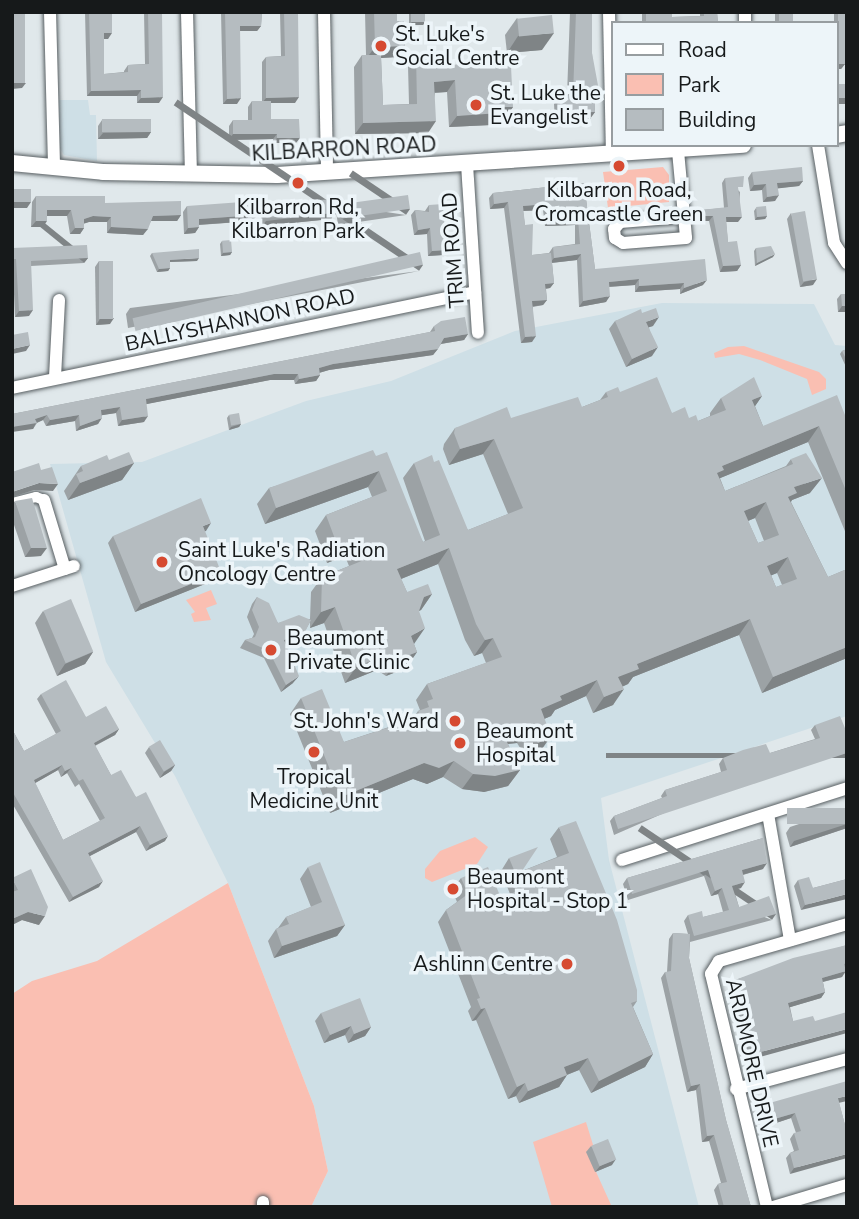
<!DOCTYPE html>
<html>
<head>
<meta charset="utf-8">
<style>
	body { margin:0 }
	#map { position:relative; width:859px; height:1219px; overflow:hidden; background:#e0e8eb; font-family:"Nunito Sans",sans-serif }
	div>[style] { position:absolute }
	.built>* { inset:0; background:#cedfe6 }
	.green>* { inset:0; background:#fabfb2 }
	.roads { filter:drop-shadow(0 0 2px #585f62) drop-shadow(0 0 2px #585f62) }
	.pedestrian>* { height:10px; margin:-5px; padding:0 5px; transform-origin:5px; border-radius:5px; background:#fff }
	.minor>* { height:12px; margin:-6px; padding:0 6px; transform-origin:6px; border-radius:6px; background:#fff }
	.tertiary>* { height:16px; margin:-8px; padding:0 8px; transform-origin:8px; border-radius:8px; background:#fff }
	.wall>* { inset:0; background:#9ca2a5 }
	.shaded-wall>* { inset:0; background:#7f8486; transform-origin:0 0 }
	.building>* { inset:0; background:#b5bcc0; transform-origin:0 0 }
	.dots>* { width:19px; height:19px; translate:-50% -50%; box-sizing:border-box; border:4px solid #edf5f9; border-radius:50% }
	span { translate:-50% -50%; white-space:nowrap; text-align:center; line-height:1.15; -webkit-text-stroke:7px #edf5f9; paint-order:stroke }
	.poi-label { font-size:21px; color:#16191a }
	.left { translate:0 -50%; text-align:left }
	.right { translate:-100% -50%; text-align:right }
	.street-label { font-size:21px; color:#16191a }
	.frame { position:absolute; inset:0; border:14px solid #16191a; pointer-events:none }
	.legend { position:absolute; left:611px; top:21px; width:228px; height:126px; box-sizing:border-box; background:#edf5f9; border:2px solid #979da0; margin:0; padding:9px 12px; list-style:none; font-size:21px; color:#16191a }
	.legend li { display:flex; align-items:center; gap:14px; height:35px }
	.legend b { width:35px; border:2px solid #979da0 }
</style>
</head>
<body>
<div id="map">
	<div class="built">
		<i style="clip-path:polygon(59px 100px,88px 100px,90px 115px,96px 115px,97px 161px,64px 155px,60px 148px)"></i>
		<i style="clip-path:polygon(662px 303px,814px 304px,835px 345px,847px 346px,847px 716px,601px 798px,609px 860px,699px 1207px,311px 1207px,328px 1171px,314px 1106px,228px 883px,175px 776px,106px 662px,50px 464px,142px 462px,306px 401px,391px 381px,515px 331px)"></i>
	</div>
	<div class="green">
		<i style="clip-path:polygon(663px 167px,669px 175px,669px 202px,608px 208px,603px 172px)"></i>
		<i style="clip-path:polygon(744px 346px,819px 372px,826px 379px,826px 389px,812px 395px,807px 379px,760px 360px,739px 354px,715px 358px,714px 353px,728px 347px)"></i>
		<i style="clip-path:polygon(211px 590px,217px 604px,206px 608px,211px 620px,194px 622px,191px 614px,195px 612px,186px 600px)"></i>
		<i style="clip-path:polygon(475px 837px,488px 847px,477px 864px,432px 882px,425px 878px,425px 869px,440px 851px)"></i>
		<i style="clip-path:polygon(228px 883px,314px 1106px,328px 1171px,311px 1207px,12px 1207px,12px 994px,32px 981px,97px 961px)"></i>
		<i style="clip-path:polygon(586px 1122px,594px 1148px,587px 1152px,612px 1207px,552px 1207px,533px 1142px)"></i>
	</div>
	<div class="roads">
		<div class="pedestrian">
			<i style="left:12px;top:503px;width:25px;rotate:-14deg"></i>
			<i style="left:36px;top:497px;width:9px;rotate:21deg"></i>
		</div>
		<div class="minor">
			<i style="left:50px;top:12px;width:156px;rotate:88.5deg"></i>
			<i style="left:187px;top:12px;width:162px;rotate:88.6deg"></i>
			<i style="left:324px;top:12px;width:161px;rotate:88.9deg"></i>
			<i style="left:609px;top:12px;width:143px;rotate:88.8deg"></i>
			<i style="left:745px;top:12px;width:11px;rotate:90deg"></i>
			<i style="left:818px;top:145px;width:99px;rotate:80.7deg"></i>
			<i style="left:834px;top:243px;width:24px;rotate:57deg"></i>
			<i style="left:678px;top:151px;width:87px;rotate:84.7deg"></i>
			<i style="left:686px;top:238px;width:63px;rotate:175.5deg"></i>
			<i style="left:623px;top:243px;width:9px;rotate:-148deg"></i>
			<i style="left:615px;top:238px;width:9px;rotate:-96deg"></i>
			<i style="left:614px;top:229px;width:9px;rotate:-49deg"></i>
			<i style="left:620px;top:222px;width:63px;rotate:-4.5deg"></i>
			<i style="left:467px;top:164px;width:169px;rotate:86.3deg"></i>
			<i style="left:55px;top:377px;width:77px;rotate:-87deg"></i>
			<i style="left:12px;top:388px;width:473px;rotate:-11.7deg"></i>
			<i style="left:44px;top:500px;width:72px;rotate:73.1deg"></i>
			<i style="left:12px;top:586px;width:65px;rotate:-17.9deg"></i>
			<i style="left:768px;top:814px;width:128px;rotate:80.1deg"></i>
			<i style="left:622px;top:860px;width:236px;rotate:-17.7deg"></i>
			<i style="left:736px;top:1089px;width:115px;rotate:-15.1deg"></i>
			<i style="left:263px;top:1207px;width:5px;rotate:-90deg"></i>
			<i style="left:767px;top:1207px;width:240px;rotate:-103.5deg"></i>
			<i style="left:711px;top:974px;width:15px;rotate:-58deg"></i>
			<i style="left:719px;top:961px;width:133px;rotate:-16.1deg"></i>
			<i style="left:773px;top:1207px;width:77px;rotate:-16.6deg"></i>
		</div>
		<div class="tertiary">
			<i style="left:836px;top:135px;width:11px;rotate:-10deg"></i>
			<i style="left:12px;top:163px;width:91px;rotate:5.6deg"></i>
			<i style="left:103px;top:172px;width:174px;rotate:1deg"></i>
			<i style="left:277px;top:175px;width:467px;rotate:-3.7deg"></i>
		</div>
	</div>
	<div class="wall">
		<i style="clip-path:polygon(85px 12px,112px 12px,108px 39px,104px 39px,104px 74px,124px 72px,124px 71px,128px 65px,145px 64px,144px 12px,162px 12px,159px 103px,137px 103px,137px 96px,87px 96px)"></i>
		<i style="clip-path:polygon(221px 12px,262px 12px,261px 26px,257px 31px,240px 31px,237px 104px,223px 104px)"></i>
		<i style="clip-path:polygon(280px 12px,298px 12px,295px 103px,271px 103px,271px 119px,296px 143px,273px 143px,273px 139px,229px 140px,229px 126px,233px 120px,248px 120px,248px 107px,252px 101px,262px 101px,262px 62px,266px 57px,281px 56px)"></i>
		<i style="clip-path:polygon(365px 12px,397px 12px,397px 57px,381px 58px,383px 105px,409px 104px,408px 66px,416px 55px,434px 66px,495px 67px,513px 107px,505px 118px,496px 118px,491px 125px,449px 127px,447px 92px,435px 93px,428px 133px,355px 134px,354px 67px,362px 55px,366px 55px)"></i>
		<i style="clip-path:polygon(409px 12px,425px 12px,425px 22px,423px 25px,409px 25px)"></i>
		<i style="clip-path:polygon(570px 12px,592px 12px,592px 53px,595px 112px,589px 120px,555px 121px,554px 104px,560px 96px,567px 95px)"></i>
		<i style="clip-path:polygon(642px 12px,672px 12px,672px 17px,700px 16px,700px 12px,717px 12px,718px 23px,642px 23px)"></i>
		<i style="clip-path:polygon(775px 12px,815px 12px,793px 13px,793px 23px,775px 23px)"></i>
		<i style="clip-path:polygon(834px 12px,847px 12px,847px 61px,845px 61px,845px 64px,841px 69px,836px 69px,836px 23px,834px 23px)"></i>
		<i style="clip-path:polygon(517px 18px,542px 50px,507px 53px,505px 35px)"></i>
		<i style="clip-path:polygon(102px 120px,151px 132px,147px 138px,98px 139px,98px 126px)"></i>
		<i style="clip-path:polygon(752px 172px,803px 181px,799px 186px,778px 188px,775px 201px,763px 202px,762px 190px,750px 191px,748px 178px)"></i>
		<i style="clip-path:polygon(725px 178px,740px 192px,738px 222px,726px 222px,728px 242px,741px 265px,737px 271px,720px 272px,709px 221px,697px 221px,697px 215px,701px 210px,724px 208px,722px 183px)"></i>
		<i style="clip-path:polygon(evenodd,584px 183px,595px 269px,703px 285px,680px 294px,680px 289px,635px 292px,635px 285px,609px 287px,606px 302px,579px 307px,577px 260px,552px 263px,554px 283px,550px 288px,546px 289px,547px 300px,543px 305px,533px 307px,532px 342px,521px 343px,504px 208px,490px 209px,489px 198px,493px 193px,584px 183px,543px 210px,545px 226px,575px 225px,575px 244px,553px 247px,549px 253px,532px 255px,525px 225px,523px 211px,543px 210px)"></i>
		<i style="clip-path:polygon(36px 196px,105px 203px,181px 215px,177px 221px,151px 221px,143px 235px,107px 233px,107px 222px,89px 222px,84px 223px,84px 228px,80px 234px,70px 234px,67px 216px,47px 216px,43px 227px,31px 227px,32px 202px)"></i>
		<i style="clip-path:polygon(340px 205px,406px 215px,338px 225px,336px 211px)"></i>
		<i style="clip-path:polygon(429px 205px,446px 250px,443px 255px,428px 256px,427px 234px,414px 235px,411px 215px,415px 210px,425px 211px)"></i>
		<i style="clip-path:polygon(187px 206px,257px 215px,253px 221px,199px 225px,199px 227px,195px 233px,184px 234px,183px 212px)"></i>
		<i style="clip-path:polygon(265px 207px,335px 213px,331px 219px,262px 226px,261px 213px)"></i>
		<i style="clip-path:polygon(756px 208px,767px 216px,765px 219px,755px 220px,754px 211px)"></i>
		<i style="clip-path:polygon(791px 213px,813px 285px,800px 287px,787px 219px)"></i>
		<i style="clip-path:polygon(222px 241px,232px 252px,230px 255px,221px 256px,220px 244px)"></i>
		<i style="clip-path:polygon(12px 248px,88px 258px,84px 263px,31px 266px,29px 316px,15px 317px)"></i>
		<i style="clip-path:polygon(756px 248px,773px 257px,755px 266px,754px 251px)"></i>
		<i style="clip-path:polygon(152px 253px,197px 261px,170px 262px,170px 268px,168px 271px,157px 272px,150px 256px)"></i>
		<i style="clip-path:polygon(99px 261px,110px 324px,96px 325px,95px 267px)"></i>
		<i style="clip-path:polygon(419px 271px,128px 328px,126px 314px,130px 308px)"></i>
		<i style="clip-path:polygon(841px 294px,847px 294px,847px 312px,838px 312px,837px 299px)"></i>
		<i style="clip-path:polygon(642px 313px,653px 326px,649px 327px,652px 356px,626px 367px,609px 329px,615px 321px)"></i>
		<i style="clip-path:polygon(434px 326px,468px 334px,464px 340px,441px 344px,433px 355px,329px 370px,319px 373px,320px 375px,316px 381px,295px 384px,294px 380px,270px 380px,146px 404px,144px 422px,118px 426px,116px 413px,102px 415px,98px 424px,76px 431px,75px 421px,46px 426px,43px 420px,37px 423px,33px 429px,12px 414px,430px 332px)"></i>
		<i style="clip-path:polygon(847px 349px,847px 369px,840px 354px,842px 351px)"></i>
		<i style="clip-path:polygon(evenodd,606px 392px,620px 392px,672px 413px,698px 421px,710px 416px,710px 413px,721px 398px,762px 396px,755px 406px,763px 426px,847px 420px,847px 536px,808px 442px,720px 478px,725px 491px,786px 466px,791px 459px,810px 493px,792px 500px,791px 502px,828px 577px,847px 569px,847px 658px,762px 693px,739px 635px,633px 677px,628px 684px,622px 687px,613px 705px,593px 713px,586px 696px,555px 710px,551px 716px,544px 719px,540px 752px,527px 759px,517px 743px,508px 744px,520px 770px,508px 786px,484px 792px,462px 789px,443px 777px,427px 784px,413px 779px,330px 813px,290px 714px,301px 698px,344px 742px,413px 719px,418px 711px,420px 710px,416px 700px,427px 684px,486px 663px,482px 653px,474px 656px,465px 640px,438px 564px,401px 579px,407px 592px,432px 594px,421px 610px,419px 611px,414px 644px,417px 652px,406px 668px,386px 676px,377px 670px,345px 683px,324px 623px,310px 628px,310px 622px,300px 639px,286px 644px,293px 683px,281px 692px,264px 658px,240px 648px,245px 640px,252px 638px,254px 634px,247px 617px,252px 604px,257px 597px,278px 623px,310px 619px,311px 592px,322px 577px,349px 566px,345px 556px,327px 563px,315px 531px,326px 515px,372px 497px,368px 487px,265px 524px,257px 504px,269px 488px,376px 456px,423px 542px,425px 541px,403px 478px,414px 463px,468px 530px,508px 514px,483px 454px,449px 465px,443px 449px,444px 444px,455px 428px,582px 407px,600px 400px,606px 392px,755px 518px,764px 541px,758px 543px,748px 521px,755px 518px,606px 392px,777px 573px,782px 585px,776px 587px,771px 575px,777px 573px)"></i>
		<i style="clip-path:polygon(229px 415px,241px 424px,239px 427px,229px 430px,227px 418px)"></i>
		<i style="clip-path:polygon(109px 460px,134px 463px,122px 480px,68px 500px,64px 491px,81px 466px)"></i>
		<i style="clip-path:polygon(15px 501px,41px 556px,25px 557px,12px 519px,12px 505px)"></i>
		<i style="clip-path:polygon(204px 531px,215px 580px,135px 612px,108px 543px,113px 536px,206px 531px)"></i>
		<i style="clip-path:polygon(43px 611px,93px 652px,85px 664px,57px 676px,35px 623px)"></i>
		<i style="clip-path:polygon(evenodd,41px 694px,86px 717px,119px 729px,115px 735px,95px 746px,111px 775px,136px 797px,165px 841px,146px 851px,136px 832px,90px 856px,99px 887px,69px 902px,12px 803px,12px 729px,24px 751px,56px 734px,37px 699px,41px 694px,58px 770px,61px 777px,67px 773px,75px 787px,79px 784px,100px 821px,63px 840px,35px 783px,58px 770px)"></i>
		<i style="clip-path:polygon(815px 725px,846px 733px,614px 835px,610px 821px,614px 816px,662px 798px,661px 796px,665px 790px,721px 772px,719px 764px,723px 758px,770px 753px,815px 739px,811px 730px)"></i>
		<i style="clip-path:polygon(149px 747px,175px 765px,171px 771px,160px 778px,145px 753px)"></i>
		<i style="clip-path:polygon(847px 808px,847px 828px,790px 847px,786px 833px,790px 827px)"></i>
		<i style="clip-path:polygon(559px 827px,637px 1001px,633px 1007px,653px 1054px,645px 1067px,591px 1093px,579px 1070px,567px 1075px,559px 1087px,519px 1103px,516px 1096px,508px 1099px,476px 1020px,472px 1021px,468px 1011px,471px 1007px,438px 922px,446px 910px,457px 902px,452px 890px,461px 878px,501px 898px,510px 894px,501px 871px,509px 858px,522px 871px,557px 857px,550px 839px)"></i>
		<i style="clip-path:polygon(763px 838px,763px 869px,743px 875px,741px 888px,734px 890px,739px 907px,772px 920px,690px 942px,689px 958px,726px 1120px,751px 1207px,719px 1207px,714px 1190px,718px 1184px,721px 1183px,709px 1141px,702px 1142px,696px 1090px,687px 1092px,661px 978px,665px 972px,667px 972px,669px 939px,673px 933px,688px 934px,684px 921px,688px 915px,703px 917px,723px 912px,718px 894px,711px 896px,704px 876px,628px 900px,623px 884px,627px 878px)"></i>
		<i style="clip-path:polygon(308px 867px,345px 925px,337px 936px,274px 958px,268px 941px,276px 929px,278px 928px,286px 917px,311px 907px,300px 879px)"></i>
		<i style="clip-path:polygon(12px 878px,39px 925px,22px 920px,12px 925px)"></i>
		<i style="clip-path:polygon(847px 879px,801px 910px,794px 886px,798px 880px,813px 888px)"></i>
		<i style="clip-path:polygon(847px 945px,847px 968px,845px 968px,842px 977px,823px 982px,825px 992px,821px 998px,790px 1007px,793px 1021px,815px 1021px,749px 1060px,731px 985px,735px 980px)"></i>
		<i style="clip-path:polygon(321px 1013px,371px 1027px,365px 1036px,348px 1043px,345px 1035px,324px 1043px,315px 1021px)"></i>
		<i style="clip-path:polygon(839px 1103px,845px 1125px,790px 1174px,786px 1158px,790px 1153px,794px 1151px,790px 1139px,794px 1133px,796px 1133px,791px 1118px,767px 1126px,762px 1110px,766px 1104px)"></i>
		<i style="clip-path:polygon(591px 1146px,612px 1165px,595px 1172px,586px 1152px)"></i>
	</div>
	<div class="shaded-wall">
		<i style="clip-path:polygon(790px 12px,815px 12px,789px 14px)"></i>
		<i style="clip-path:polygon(412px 22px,425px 22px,423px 25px,409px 25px)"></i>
		<i style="clip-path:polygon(240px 26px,261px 26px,257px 31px,236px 31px)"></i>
		<i style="clip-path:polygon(104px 33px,112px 33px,108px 39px,100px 39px)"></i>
		<i style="clip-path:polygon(554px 33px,542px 50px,507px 53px,518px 36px)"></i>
		<i style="clip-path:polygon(405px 46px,397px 57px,366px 59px,375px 47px)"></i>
		<i style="clip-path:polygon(836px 64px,845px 64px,841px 69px,836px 69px)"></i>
		<i style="clip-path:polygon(455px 80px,447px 92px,426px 93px,434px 82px)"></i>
		<i style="clip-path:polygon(12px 83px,26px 83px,22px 88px,12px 89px)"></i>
		<i style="clip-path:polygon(141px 90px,137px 96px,87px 96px,91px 91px)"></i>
		<i style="clip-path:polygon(163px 97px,159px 103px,137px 103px,141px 98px)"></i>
		<i style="clip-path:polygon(299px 97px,295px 103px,262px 103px,266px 98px)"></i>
		<i style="clip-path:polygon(241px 98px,237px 104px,223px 104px,227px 99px)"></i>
		<i style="left:836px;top:98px;width:11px;height:6px"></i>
		<i style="clip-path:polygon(499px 107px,513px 107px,505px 118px,496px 118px,491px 125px,449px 127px,457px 116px)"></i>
		<i style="clip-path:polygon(595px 112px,589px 120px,555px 121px,560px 113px)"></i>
		<i style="clip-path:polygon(436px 121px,428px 133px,355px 134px,363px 123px)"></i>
		<i style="clip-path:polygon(151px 132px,147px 138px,98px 139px,103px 133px)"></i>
		<i style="clip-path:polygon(233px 134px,277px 134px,273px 139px,229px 140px)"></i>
		<i style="clip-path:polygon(277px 138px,300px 138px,296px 143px,273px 143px)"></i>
		<i style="clip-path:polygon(803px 181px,799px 186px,773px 189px,777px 183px)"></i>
		<i style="clip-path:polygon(766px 184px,762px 190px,750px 191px,754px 185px)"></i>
		<i style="clip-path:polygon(779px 195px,775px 201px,763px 202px,767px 197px)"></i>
		<i style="clip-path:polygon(12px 202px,31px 202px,27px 208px,12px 208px)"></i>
		<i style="clip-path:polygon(508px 202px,504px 208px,490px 209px,494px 204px)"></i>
		<i style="clip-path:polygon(547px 204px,543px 210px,519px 211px,523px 206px)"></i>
		<i style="left:410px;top:209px;width:7px;height:69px;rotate:124deg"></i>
		<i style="clip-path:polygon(47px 210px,71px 210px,67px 216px,43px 216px)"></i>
		<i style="clip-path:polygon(335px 213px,331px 219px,262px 226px,266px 221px)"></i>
		<i style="clip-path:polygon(181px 215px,177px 221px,149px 221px,153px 216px)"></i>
		<i style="clip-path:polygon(257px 215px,253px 221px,195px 225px,199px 219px)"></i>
		<i style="clip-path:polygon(93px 216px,111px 217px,107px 222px,89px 222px,80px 225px,84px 219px)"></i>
		<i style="clip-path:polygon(701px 216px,713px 216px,709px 221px,697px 221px)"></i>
		<i style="clip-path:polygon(767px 216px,765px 219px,755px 220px,757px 217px)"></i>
		<i style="clip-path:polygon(726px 217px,742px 217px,738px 222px,722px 222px)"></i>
		<i style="clip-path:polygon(578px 219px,575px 225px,545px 226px,549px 221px)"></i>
		<i style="clip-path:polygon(36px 221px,47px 221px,43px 227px,31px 227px)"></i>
		<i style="clip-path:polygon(111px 227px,148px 229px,143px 235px,107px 233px)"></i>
		<i style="clip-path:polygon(199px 227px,195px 233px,184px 234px,188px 228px)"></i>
		<i style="clip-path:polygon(75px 228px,84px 228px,80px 234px,70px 234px)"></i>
		<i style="clip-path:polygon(430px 228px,427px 234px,414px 235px,418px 230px)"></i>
		<i style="clip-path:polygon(446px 250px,443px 255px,428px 256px,432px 251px)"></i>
		<i style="clip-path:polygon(232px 252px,230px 255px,221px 256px,223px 253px)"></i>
		<i style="clip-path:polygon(581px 254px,577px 260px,550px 263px,554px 258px)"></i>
		<i style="clip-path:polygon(775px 254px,773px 257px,755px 266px,757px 263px)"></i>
		<i style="left:88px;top:258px;width:6px;height:57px;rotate:129deg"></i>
		<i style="clip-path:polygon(199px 258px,197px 261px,168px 262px,170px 260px)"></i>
		<i style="left:423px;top:265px;width:7px;height:296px;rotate:124deg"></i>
		<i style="clip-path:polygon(741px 265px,737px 271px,720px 272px,723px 266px)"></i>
		<i style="clip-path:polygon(170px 268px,168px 271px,157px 272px,159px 269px)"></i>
		<i style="clip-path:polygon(639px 279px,635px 285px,605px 287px,609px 282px)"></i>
		<i style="clip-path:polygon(817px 279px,813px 285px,800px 287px,804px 282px)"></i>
		<i style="clip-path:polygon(707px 280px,703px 285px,680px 294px,684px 288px)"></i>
		<i style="clip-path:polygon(554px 283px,550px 288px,541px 289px,545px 284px)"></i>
		<i style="clip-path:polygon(684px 283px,680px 289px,635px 292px,639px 286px)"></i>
		<i style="clip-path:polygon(610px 296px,606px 302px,579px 307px,583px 301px)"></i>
		<i style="clip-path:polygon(547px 300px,543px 305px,528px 307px,532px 301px)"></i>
		<i style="clip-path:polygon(842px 306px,847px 306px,847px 312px,838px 312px)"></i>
		<i style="clip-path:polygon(33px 310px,29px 316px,15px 317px,19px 311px)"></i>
		<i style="clip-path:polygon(659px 317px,653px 326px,640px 330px,646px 322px)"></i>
		<i style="clip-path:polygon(114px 318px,110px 324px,96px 325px,100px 319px)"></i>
		<i style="clip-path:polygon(468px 334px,464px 340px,440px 344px,444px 338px)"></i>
		<i style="clip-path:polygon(536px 336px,532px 342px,521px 343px,525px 337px)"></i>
		<i style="clip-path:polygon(30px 345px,26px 351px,12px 354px,12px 349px)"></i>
		<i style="clip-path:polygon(658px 347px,652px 356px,626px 367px,632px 359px)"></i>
		<i style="clip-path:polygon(438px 349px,433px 355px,329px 370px,315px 374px,319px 368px,333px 364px)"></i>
		<i style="clip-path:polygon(274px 374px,298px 374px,294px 380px,270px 380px,142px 405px,146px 399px)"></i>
		<i style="clip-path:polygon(320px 375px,316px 381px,295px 384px,299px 379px)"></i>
		<i style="clip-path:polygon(762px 396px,751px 412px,752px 400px)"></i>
		<i style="clip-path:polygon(120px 407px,116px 413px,97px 416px,101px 410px)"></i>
		<i style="clip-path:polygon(47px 415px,43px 420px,36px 423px,33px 429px,12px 432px,12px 427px)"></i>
		<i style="clip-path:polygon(79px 415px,75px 421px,46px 426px,50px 420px)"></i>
		<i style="clip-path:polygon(148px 416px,144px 422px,118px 426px,122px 420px)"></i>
		<i style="clip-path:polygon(102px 418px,98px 424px,76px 431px,80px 426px)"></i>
		<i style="clip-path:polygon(241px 424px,239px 427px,229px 430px,231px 427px)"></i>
		<i style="clip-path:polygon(819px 426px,808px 442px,718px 479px,706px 488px,722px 466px)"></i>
		<i style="clip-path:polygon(494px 439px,483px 454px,449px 465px,460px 449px)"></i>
		<i style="clip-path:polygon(134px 463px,122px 480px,68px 500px,80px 483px)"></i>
		<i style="clip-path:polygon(379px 471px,368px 487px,265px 524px,276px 508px)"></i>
		<i style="clip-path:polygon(822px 478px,810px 493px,792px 500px,786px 509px,777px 512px,794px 487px)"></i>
		<i style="clip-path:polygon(39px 483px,58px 484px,53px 491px,34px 490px,12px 497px,12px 492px)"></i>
		<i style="clip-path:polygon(766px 502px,755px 518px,733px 527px,744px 511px)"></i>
		<i style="clip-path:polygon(211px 523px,206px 531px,197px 534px,203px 526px)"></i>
		<i style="clip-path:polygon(356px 540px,345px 556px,327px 563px,338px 547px)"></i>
		<i style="clip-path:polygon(31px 548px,47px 548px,41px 556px,25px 557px)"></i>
		<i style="clip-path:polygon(449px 548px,438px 564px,386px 585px,397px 569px)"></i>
		<i style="clip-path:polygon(788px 557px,777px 573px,756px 582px,767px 566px)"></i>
		<i style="clip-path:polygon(221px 572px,215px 580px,135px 612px,141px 604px)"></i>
		<i style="clip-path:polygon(432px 594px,421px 610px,413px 613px,424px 597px)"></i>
		<i style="clip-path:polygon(335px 607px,324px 623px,310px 628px,321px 612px)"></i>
		<i style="clip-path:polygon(750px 619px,739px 635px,633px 677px,628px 684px,607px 693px,618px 677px,637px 664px)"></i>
		<i style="clip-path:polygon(425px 628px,414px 644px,411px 636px)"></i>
		<i style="clip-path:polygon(305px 632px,300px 639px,279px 647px,284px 640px)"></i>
		<i style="clip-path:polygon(493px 638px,482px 653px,474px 656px,485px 640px)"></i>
		<i style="clip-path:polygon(847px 647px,847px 658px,762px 693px,773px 677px)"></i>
		<i style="clip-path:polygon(93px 652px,85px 664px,57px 676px,65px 664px)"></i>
		<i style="clip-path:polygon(417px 652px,406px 668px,386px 676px,397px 660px)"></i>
		<i style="clip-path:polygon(388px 654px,377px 670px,345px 683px,356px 667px)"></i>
		<i style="clip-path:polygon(299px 676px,293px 683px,281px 692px,286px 685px)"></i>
		<i style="clip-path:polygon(597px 680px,586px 696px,555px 710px,551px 716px,530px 725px,541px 709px,560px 696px)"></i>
		<i style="clip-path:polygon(624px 689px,613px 705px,593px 713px,604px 697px)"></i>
		<i style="clip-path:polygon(528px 727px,517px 743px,496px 745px,508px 729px)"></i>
		<i style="clip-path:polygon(119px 729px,115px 735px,90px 748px,94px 743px)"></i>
		<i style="clip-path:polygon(551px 736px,540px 752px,527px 759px,538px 743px)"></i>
		<i style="left:847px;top:753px;width:5px;height:241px;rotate:90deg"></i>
		<i style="clip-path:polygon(454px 761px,443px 777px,427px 784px,413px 779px,330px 813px,341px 797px,424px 763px)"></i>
		<i style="clip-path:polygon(62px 765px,58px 770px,30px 786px,34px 780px)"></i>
		<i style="clip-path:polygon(175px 765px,171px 771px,160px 778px,164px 772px)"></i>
		<i style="clip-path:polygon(71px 768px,67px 773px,61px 777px,65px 771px)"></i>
		<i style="clip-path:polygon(520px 770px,508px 786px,484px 792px,462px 789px,473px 774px)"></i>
		<i style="clip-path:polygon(847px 824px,847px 828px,790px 847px,794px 841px)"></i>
		<i style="clip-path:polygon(140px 826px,136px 832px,84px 859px,88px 853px)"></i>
		<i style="clip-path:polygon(168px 836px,165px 841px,146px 851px,150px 845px)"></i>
		<i style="clip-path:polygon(767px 863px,763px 869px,738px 876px,742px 870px)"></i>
		<i style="left:708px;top:870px;width:7px;height:80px;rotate:124deg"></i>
		<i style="clip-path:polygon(103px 881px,99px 887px,69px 902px,73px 897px)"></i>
		<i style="clip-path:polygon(745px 882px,741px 888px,728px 891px,732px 886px)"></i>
		<i style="clip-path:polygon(722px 888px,718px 894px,711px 896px,715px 891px)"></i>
		<i style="clip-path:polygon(847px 894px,847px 899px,801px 910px,805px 905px)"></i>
		<i style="clip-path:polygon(28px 912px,45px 916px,39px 925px,22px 920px,12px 925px,12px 919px)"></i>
		<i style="left:776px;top:914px;width:7px;height:85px;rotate:124deg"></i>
		<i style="clip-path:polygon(345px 925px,337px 936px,274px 958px,282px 946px)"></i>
		<i style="clip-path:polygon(846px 971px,842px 977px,818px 983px,822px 978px)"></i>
		<i style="clip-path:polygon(825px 992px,821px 998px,784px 1009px,788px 1003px)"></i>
		<i style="clip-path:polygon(485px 1008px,476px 1020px,472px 1021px,481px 1009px)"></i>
		<i style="clip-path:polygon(351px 1026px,345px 1035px,324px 1043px,330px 1035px)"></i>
		<i style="clip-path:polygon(371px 1027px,365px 1036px,348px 1043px,354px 1034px)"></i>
		<i style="clip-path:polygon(847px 1029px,847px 1033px,749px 1060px,753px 1054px)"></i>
		<i style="clip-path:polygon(653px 1054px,645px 1067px,591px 1093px,599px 1081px)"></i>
		<i style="clip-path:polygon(588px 1058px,579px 1070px,556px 1079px,564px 1067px)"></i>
		<i style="clip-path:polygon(567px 1075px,559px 1087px,519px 1103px,528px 1091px)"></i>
		<i style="clip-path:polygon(525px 1083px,516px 1096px,508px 1099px,517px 1087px)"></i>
		<i style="clip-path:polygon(700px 1084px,696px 1090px,687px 1092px,691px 1086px)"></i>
		<i style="clip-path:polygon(847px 1096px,847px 1101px,834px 1104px,838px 1098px)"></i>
		<i style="clip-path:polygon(795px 1113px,791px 1118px,767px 1126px,771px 1120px)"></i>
		<i style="clip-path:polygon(714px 1135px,709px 1141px,702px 1142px,707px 1136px)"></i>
		<i style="clip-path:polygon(847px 1154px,847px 1158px,790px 1174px,794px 1168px)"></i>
		<i style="clip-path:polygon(616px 1159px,612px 1165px,595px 1172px,600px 1166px)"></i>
	</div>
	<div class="building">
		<i style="left:12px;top:12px;width:13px;height:71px"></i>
		<i style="clip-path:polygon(89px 12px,112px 12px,112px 33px,104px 33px,104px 74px,128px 72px,128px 65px,149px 64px,148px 12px,162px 12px,163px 97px,141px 98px,141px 90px,91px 91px)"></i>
		<i style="clip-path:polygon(225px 12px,262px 12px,261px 26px,240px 26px,241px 98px,227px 99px)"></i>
		<i style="clip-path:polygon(284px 12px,298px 12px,299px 97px,266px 98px,266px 57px,285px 56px)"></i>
		<i style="clip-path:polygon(374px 12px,397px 12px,397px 21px,404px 21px,405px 46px,375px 47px)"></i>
		<i style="left:411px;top:12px;width:14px;height:10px"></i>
		<i style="clip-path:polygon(576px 12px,592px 12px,592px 53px,600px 96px,594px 96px,595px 112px,560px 113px,560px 96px,573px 95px)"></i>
		<i style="clip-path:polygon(646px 12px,672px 12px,672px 17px,704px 16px,704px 12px,717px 12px,718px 23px,646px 23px)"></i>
		<i style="left:779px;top:12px;width:14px;height:11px"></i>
		<i style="clip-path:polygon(838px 12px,847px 12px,847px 55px,845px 55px,845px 64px,836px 64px,836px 38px,838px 38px)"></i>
		<i style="left:552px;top:15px;width:18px;height:35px;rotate:84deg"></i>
		<i style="clip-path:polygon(433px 54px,434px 66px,495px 62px,495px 67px,511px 66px,513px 107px,499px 107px,500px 113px,457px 116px,455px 80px,434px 82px,436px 121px,363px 123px,362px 55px,381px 55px,383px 105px,417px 104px,416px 55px)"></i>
		<i style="left:836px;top:84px;width:11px;height:14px"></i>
		<i style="clip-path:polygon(252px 101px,271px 101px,271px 119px,299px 119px,300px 138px,277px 138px,277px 134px,233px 134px,233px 120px,252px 120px)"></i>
		<i style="left:151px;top:119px;width:13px;height:49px;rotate:90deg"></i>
		<i style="clip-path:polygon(802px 167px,803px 181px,777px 183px,779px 195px,767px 197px,766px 184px,754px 185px,752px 172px)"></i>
		<i style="clip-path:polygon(744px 176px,743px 187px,738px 187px,742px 217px,726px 217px,728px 242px,737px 241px,741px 265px,723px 266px,713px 216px,701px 216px,701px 210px,728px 207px,725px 178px)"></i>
		<i style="clip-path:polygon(584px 183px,595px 269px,705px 259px,707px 280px,684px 288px,684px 283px,639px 286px,639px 279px,609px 282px,610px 296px,583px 301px,581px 254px,554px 258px,553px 247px,580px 244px,578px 219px,549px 221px,547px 204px,523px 206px,525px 225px,533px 224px,532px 255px,551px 253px,554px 283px,545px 284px,547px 300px,532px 301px,536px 336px,525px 337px,508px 202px,494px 204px,493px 193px)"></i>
		<i style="left:31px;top:189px;width:13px;height:19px;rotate:90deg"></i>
		<i style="left:408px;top:195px;width:14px;height:69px;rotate:82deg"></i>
		<i style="clip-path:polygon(36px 196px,105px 196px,105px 203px,181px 201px,181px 215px,153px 216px,148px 229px,111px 227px,111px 217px,93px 216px,84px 219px,84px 228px,75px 228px,71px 210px,47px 210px,47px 221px,36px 221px)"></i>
		<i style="left:334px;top:199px;width:14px;height:69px;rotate:86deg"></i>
		<i style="clip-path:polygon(256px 201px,257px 215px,199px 219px,199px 227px,188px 228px,187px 206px)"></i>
		<i style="clip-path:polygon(443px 204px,446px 250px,432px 251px,430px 228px,418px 230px,415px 210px,429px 212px,429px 205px)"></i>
		<i style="left:766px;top:206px;width:10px;height:10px;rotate:84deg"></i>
		<i style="left:805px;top:211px;width:69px;height:14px;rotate:80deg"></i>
		<i style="left:231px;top:240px;width:12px;height:9px;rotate:85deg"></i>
		<i style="clip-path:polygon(87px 245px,88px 258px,31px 261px,33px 310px,19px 311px,16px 259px,12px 259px,12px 248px)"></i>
		<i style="clip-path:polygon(771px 246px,775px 254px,757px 263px,756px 248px)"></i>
		<i style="clip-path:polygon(199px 249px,199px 258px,170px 260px,170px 268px,159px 269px,152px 253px)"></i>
		<i style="left:420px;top:252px;width:13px;height:295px;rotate:77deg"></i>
		<i style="left:99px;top:261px;width:14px;height:58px"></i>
		<i style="clip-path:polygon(841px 294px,847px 294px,847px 306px,842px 306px)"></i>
		<i style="clip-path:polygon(656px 308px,659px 317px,646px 322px,658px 347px,632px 359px,615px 321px,641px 309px,642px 313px)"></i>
		<i style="clip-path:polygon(465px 317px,468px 334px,444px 338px,438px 349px,333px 364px,319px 368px,320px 375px,299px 379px,298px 374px,274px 374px,146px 399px,148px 416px,122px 420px,120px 407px,101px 410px,102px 418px,80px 426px,79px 415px,50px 420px,47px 415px,35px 419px,37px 423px,12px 427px,12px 414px,435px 331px,434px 326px,441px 321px)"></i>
		<i style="clip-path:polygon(28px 332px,30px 345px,12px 349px,12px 335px)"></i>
		<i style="clip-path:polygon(847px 349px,847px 361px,842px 351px)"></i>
		<i style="clip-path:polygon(evenodd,657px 377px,672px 413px,685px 407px,689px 418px,696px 415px,698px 421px,726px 410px,721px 398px,754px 377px,762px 396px,752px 400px,763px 426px,837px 395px,847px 420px,847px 493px,819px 426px,722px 466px,724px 470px,717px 473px,725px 491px,793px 464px,791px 459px,806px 453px,822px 478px,794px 487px,797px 493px,788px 497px,828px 577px,847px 569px,847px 647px,773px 677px,750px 619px,637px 664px,639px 669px,618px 677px,624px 689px,604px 697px,597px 680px,560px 696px,562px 700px,541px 709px,551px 736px,547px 739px,538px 743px,528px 727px,508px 729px,507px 742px,520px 770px,495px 776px,473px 774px,454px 761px,439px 768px,424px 763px,341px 797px,301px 698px,322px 689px,344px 742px,421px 717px,418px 711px,429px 707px,427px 701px,433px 699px,427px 684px,502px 657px,493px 638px,485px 640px,476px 624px,449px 548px,397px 569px,407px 592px,428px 584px,432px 594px,424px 597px,419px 611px,425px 628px,411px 636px,417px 652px,397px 660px,388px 654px,356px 667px,335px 607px,321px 612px,322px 577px,364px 560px,356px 540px,338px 547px,326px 515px,387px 491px,379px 471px,276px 508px,269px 488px,373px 450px,376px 456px,387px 452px,423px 542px,440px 535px,414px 463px,432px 455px,434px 462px,439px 460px,468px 530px,523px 508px,494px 439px,460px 449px,454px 433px,455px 428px,507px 407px,511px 418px,578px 397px,582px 407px,608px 397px,606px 392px,618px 387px,620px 392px,657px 377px,766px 502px,779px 535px,758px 543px,744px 511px,766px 502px,657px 377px,788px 557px,797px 579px,776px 587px,767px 566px,788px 557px)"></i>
		<i style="left:239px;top:413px;width:11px;height:10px;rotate:80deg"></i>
		<i style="clip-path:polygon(129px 452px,134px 463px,80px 483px,76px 474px,83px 471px,81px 466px,107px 455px,109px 460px)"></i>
		<i style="clip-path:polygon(39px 463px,41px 470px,52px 467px,58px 484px,39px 483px,12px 492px,12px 472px)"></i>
		<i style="clip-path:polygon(32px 498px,47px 548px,31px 548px,15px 501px)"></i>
		<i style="clip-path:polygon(201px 498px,211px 523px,203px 526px,221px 572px,141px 604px,113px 536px)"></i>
		<i style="clip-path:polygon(257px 597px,269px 603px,278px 623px,299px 615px,311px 620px,305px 632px,284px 640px,299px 676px,286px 685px,269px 651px,245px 640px,255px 637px,259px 627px,252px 610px)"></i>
		<i style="left:71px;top:599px;width:57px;height:30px;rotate:67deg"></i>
		<i style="clip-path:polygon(evenodd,66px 680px,86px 717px,106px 706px,119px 729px,94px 743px,111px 775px,121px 770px,136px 797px,146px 792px,168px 836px,150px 845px,140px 826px,88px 853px,103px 881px,73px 897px,12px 791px,12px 729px,24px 751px,61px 731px,41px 694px,66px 680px,62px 765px,65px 771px,71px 768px,79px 781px,83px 779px,105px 818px,63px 840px,34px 780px,62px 765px)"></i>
		<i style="clip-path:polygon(840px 716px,847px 733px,847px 753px,618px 829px,614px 816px,667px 796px,665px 790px,727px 770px,723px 758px,743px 750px,766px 744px,770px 753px,820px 738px,815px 725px)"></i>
		<i style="left:160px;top:740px;width:29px;height:13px;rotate:59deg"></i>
		<i style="left:847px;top:808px;width:16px;height:60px;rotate:90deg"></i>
		<i style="clip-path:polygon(576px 821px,617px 920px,637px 990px,637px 1001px,631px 1003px,653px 1054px,599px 1081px,588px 1058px,564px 1067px,567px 1075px,528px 1091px,525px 1083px,517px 1087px,485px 1008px,481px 1009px,477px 999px,480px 998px,446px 910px,468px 894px,461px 878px,488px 867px,501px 898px,522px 889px,509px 858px,538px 847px,522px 871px,569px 853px,559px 827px)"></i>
		<i style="clip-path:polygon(763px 838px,767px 863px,742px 870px,745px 882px,732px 886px,739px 907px,769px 896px,776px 914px,694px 936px,688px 915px,702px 911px,703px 917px,729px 910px,722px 888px,715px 891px,708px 870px,632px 894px,627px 878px)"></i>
		<i style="clip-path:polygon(320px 862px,345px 925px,282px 946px,276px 929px,289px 924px,286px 917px,322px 902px,308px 867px)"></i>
		<i style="clip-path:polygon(31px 869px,48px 907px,45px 916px,28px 912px,12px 919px,12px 892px,18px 890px,12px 878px)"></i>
		<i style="clip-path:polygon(809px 877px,813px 888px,847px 879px,847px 894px,805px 905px,798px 880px)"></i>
		<i style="clip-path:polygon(673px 933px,690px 934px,689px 958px,726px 1120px,751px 1207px,724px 1207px,718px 1184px,727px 1182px,714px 1135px,707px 1136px,700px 1084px,691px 1086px,665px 972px,671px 971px)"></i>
		<i style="clip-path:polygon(847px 945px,847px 963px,844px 964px,846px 971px,822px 978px,825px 992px,788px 1003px,793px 1021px,813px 1016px,815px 1021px,847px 1012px,847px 1029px,753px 1054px,735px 980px,793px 958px)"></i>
		<i style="clip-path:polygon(360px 998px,371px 1027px,354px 1034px,351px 1026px,330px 1035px,321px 1013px)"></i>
		<i style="clip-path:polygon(847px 1081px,847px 1096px,838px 1098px,845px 1125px,847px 1124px,847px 1154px,794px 1168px,790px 1153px,799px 1150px,794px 1133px,801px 1131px,795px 1113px,771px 1120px,766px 1104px)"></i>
		<i style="left:608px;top:1139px;width:22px;height:18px;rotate:68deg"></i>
	</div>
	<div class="dots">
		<i style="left:381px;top:46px;background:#d64a31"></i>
		<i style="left:476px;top:105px;background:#d64a31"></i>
		<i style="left:619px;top:166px;background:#d64a31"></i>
		<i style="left:298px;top:183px;background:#d64a31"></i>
		<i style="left:162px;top:562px;background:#d64a31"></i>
		<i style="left:271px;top:650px;background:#d64a31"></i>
		<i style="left:455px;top:721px;background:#d64a31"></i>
		<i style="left:460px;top:743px;background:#d64a31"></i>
		<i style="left:314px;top:752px;background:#d64a31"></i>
		<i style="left:453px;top:889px;background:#d64a31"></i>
		<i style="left:567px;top:964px;background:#d64a31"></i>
	</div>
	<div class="poi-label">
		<span class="left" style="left:395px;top:46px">St. Luke's<br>Social Centre</span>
		<span class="left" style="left:490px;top:105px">St. Luke the<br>Evangelist</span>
		<span style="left:619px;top:202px">Kilbarron Road,<br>Cromcastle Green</span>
		<span style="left:298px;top:219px">Kilbarron Rd,<br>Kilbarron Park</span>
		<span class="left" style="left:178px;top:562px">Saint Luke's Radiation<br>Oncology Centre</span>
		<span class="left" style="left:287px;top:650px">Beaumont<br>Private Clinic</span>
		<span class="right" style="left:439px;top:721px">St. John's Ward</span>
		<span class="left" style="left:476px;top:743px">Beaumont<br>Hospital</span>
		<span style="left:314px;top:789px">Tropical<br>Medicine Unit</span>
		<span class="left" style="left:467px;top:889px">Beaumont<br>Hospital - Stop 1</span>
		<span class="right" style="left:553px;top:964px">Ashlinn Centre</span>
	</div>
	<div class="street-label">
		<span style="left:344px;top:149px;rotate:-3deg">KILBARRON ROAD</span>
		<span style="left:453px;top:250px;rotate:-94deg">TRIM ROAD</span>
		<span style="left:240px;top:320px;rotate:-12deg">BALLYSHANNON ROAD</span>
		<span style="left:752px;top:1063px;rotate:77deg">ARDMORE DRIVE</span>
	</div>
	<div class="frame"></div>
	<ul class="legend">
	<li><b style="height:9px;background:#fff"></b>Road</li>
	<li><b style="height:19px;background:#fabfb2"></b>Park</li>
	<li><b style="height:19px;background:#b5bcc0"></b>Building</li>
	</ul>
</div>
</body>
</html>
